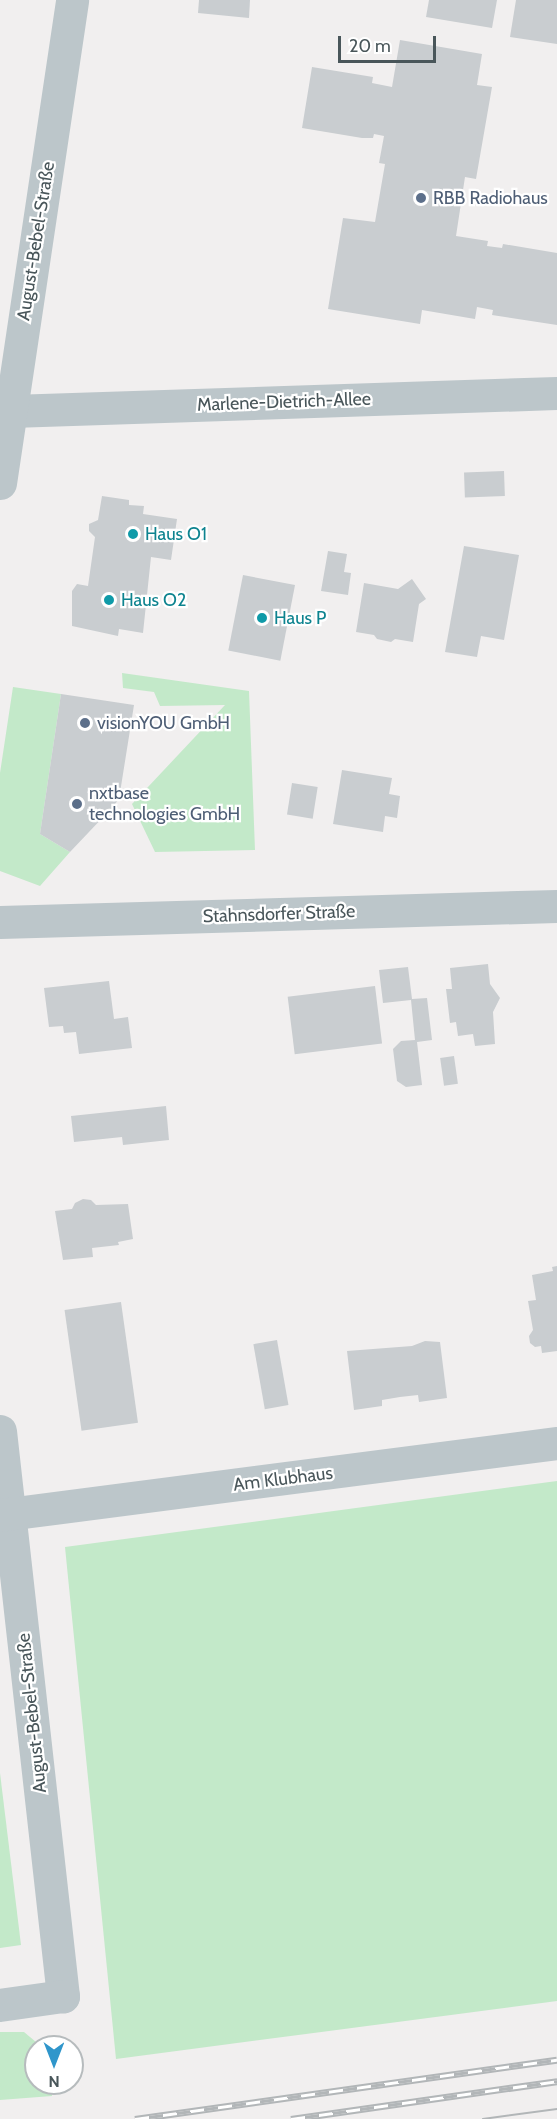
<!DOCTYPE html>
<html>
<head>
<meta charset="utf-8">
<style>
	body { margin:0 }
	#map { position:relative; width:557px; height:2119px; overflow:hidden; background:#f1efef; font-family:Cabin,sans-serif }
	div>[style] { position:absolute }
	.green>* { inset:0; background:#c3e9c9 }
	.building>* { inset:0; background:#c9cdd0; transform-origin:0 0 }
	.minor>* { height:33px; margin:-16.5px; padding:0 16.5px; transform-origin:16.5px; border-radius:16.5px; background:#bcc6ca }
	.tram>* { height:1.5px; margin:-0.75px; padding:0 0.75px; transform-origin:0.75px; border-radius:0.75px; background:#b2b6b8 }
	.rail>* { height:7px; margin-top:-3.5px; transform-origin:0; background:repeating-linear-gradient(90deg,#fff 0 14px,#b2b6b8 0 28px); box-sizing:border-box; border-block:2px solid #b2b6b8 }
	.dots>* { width:16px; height:16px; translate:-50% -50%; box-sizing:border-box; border:3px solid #fff; border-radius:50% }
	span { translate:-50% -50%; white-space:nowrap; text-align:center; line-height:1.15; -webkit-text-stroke:4.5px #fff; paint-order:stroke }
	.service-label { font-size:18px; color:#4e5e75 }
	.left { translate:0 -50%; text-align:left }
	.street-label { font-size:18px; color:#49565a }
	.culture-label { font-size:18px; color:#0d838f }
	.north { position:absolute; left:24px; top:2035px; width:60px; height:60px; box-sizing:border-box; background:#fff; border:2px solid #b6bbbd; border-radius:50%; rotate:180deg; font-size:16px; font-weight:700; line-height:24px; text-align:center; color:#49565a }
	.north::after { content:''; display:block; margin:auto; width:21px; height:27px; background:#2f96cb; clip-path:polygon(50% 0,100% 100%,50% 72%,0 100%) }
	.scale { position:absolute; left:338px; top:36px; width:98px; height:27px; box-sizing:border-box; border:3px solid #49565a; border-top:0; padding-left:8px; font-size:18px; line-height:21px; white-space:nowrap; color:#49565a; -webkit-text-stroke:4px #fff; paint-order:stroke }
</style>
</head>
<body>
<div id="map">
	<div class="green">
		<i style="clip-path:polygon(122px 673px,249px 691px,255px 850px,155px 852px,132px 804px,225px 705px,160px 706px,154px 692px,123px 688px)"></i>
		<i style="clip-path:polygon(13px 687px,61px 694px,40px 834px,70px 852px,40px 886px,0 871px,0 773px)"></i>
		<i style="clip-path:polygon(557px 1481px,557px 2001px,116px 2059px,65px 1547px)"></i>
		<i style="clip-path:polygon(0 1773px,21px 1945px,0 1948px)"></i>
		<i style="clip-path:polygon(0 2032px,24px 2032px,42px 2047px,36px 2047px,36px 2083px,51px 2083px,52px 2096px,0 2100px)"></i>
	</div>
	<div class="building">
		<i style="clip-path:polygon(199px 0,250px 0,249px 18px,198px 13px)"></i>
		<i style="clip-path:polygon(429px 0,497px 0,492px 28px,426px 17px)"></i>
		<i style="clip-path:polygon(516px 0,557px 0,557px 44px,510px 37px)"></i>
		<i style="clip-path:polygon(400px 40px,482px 54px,477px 85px,492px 87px,476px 179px,465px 177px,456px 236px,488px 241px,487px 246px,502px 248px,503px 244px,557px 253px,557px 325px,492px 315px,493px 310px,477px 307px,475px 319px,422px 310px,420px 324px,328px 309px,343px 218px,375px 222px,385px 164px,379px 163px,384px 136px,374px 134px,373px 138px,362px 138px,302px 128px,312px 67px,373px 77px,372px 83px,392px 87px)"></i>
		<i style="left:504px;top:471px;width:25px;height:40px;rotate:88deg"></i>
		<i style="clip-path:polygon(102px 496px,129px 500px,129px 505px,144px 506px,143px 514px,177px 519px,171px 560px,151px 557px,143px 633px,119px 629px,118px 636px,72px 626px,72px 591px,77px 584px,88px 586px,95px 537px,89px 531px,89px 524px,98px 520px)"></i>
		<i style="clip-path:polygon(464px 546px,519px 555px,504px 640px,481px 636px,477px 657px,445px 652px)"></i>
		<i style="clip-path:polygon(328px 551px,347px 554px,344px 572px,351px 573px,348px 595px,321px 591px)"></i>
		<i style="left:243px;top:575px;width:53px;height:77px;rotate:11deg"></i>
		<i style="clip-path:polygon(412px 579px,426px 599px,419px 604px,413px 642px,395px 639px,391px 642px,377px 639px,374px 635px,356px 632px,364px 583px,398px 589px)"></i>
		<i style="clip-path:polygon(61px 694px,134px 705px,119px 799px,115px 804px,118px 806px,109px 815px,107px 813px,70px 852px,40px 834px)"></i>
		<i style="clip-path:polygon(342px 770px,392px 778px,389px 794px,400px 796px,397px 818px,385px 816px,383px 832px,333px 824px)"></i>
		<i style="left:292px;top:783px;width:26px;height:32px;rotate:9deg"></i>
		<i style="clip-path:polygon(488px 964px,490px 984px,500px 998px,493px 1012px,495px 1044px,475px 1046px,473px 1034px,458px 1036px,456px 1022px,450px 1023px,446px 989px,452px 989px,450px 968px)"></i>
		<i style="clip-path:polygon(408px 967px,412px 999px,427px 998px,432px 1040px,417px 1042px,422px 1085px,406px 1087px,397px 1081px,393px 1049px,401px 1041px,415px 1040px,411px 1000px,383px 1003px,379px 970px)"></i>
		<i style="clip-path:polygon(109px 981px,114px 1019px,128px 1017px,132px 1048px,79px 1054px,76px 1032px,64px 1033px,63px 1026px,49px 1027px,44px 988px)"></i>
		<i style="left:375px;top:986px;width:58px;height:88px;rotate:83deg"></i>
		<i style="left:454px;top:1056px;width:28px;height:14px;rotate:82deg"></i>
		<i style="clip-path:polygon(166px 1106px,169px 1140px,123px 1145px,122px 1137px,74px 1142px,71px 1116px)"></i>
		<i style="clip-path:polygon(83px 1199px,91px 1200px,96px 1205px,128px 1204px,133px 1239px,118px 1242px,119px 1245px,92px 1248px,93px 1257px,63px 1260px,55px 1211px,72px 1209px,75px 1203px)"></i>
		<i style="clip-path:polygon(557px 1266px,557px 1351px,542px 1353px,541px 1346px,535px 1347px,530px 1343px,529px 1336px,533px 1330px,528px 1301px,536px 1300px,532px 1275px,553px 1271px,552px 1267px)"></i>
		<i style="left:121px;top:1302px;width:122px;height:57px;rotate:82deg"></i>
		<i style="left:277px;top:1340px;width:66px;height:24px;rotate:80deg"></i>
		<i style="clip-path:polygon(425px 1341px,440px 1342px,447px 1398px,419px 1402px,418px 1395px,400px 1397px,382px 1400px,382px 1406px,354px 1410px,347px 1351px,412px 1346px)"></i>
	</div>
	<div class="minor">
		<i style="left:11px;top:411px;width:546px;rotate:-1.89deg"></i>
		<i style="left:0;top:483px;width:488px;rotate:-81.5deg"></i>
		<i style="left:0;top:922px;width:557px;rotate:-1.65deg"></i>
		<i style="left:0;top:1431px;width:569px;rotate:83.64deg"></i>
		<i style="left:63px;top:1996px;width:64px;rotate:171.9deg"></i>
		<i style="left:0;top:1515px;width:562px;rotate:-7.37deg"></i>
	</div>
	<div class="tram">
		<i style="left:483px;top:2119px;width:75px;rotate:-7.7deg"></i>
	</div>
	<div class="rail">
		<i style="left:135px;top:2119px;width:426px;rotate:-8deg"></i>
		<i style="left:291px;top:2119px;width:269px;rotate:-8.1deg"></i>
	</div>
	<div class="dots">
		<i style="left:421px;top:198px;background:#5c6f8a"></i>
		<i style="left:133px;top:534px;background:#0f9aa8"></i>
		<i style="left:109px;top:600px;background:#0f9aa8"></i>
		<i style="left:262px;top:618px;background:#0f9aa8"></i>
		<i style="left:85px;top:723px;background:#5c6f8a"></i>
		<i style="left:77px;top:804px;background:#5c6f8a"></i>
	</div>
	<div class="service-label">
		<span class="left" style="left:433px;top:198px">RBB Radiohaus</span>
		<span class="left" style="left:97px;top:723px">visionYOU GmbH</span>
		<span class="left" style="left:89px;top:804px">nxtbase<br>technologies GmbH</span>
	</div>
	<div class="street-label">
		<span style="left:36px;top:241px;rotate:-81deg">August-Bebel-Straße</span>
		<span style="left:284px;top:402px;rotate:-2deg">Marlene-Dietrich-Allee</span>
		<span style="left:279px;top:914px;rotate:-2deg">Stahnsdorfer Straße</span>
		<span style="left:283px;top:1479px;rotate:-7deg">Am Klubhaus</span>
		<span style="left:32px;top:1713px;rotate:-96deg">August-Bebel-Straße</span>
	</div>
	<div class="culture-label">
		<span class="left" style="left:145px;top:534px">Haus O1</span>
		<span class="left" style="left:121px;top:600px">Haus O2</span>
		<span class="left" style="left:274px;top:618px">Haus P</span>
	</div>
	<div class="north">N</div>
	<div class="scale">20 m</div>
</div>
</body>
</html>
